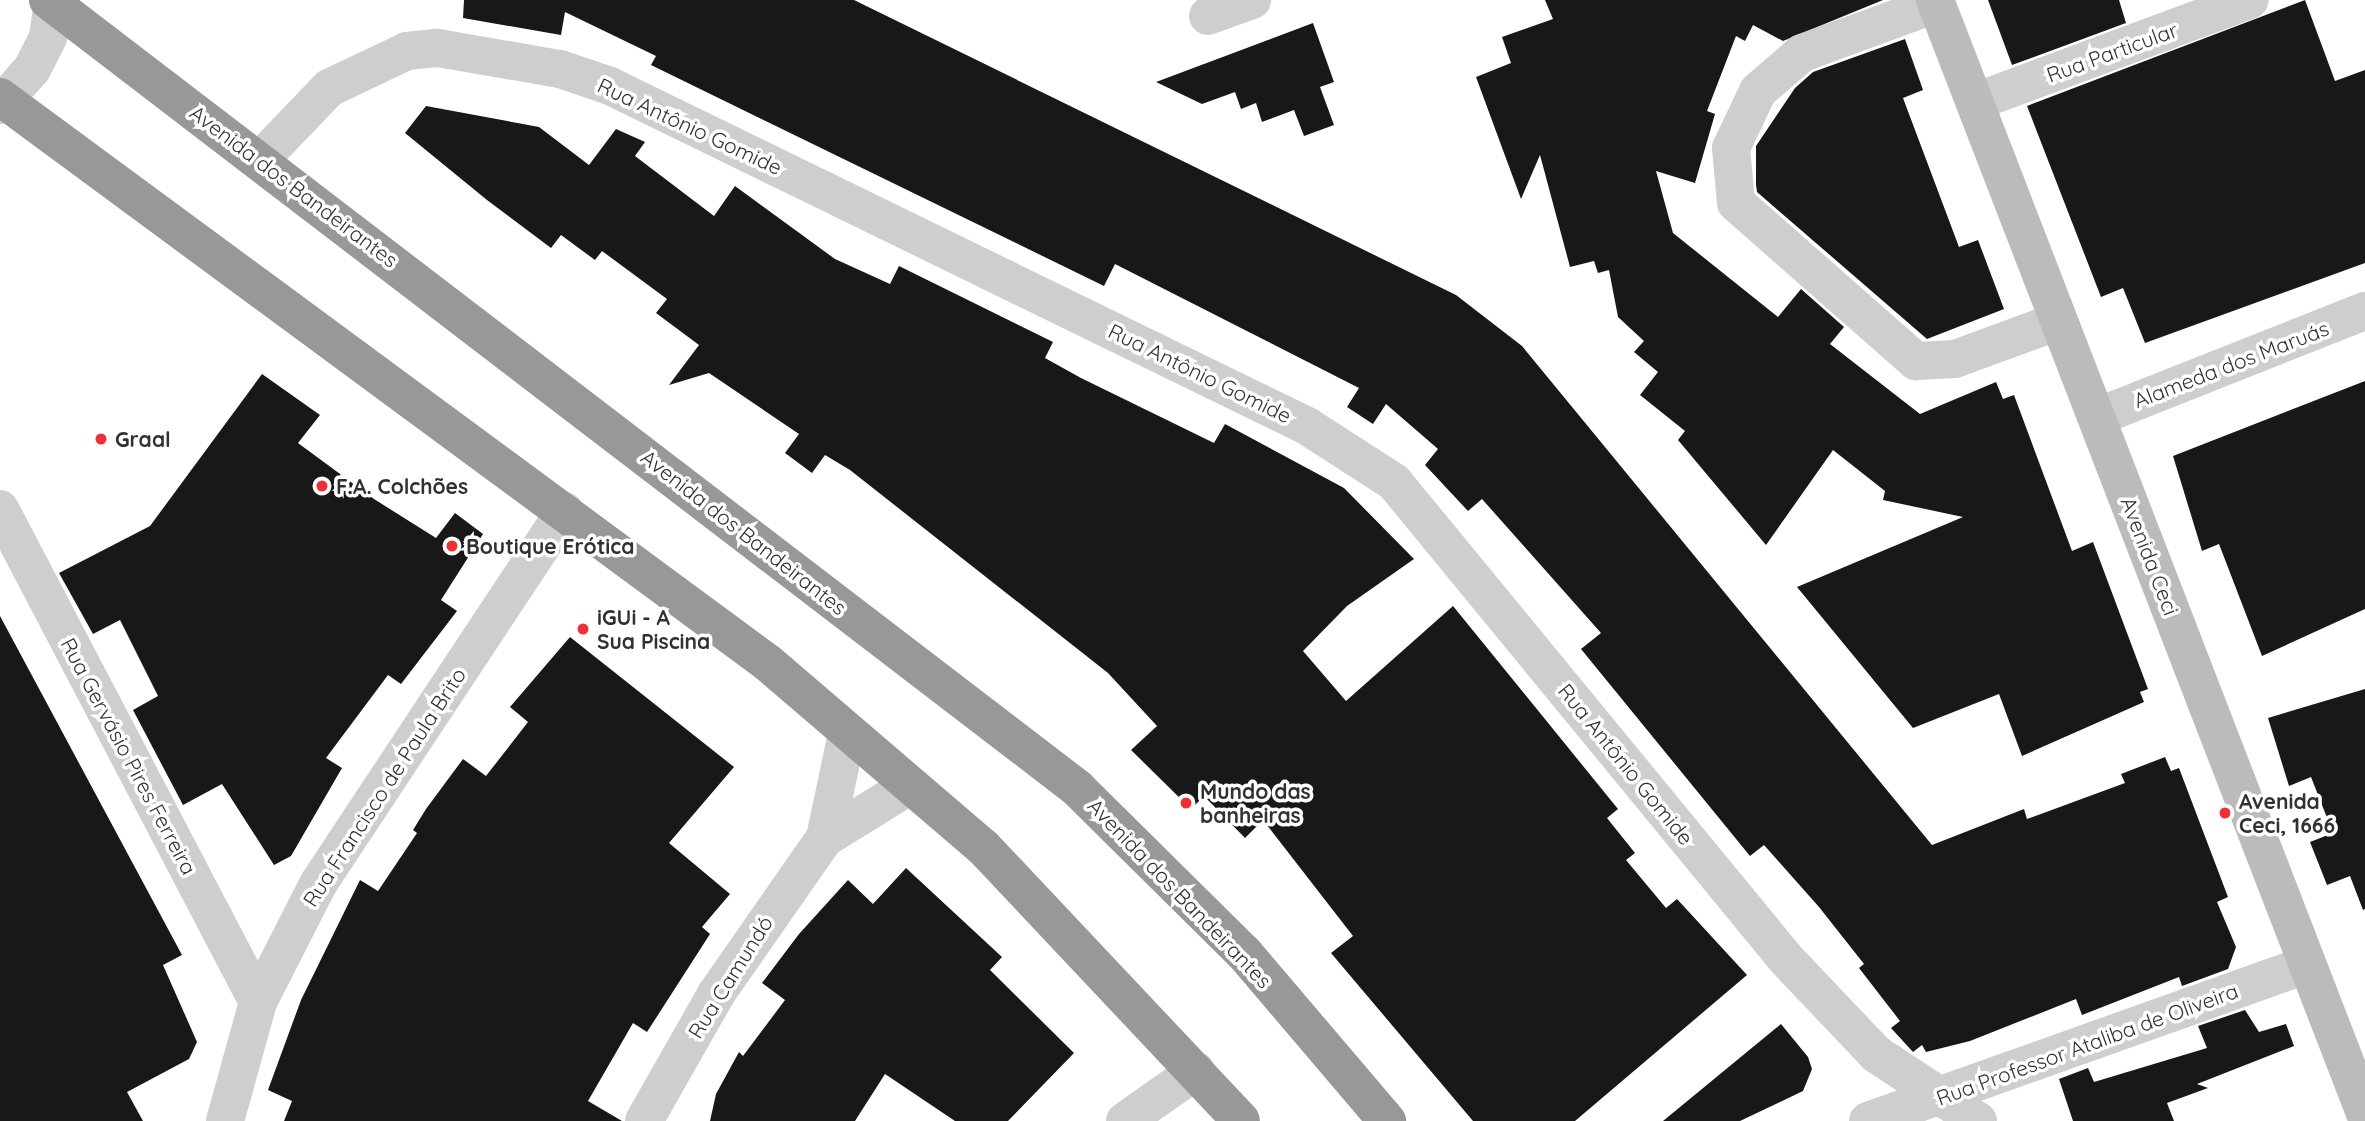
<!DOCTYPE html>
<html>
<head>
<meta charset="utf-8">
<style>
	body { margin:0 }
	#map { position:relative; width:2365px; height:1121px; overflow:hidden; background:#fff; font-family:Quicksand,sans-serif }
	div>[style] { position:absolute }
	.building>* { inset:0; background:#181818 }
	.street>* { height:38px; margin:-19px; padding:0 19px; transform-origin:19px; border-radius:19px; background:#cecece }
	.secondary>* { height:38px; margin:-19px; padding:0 19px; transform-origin:19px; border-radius:19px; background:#bbb }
	.highway>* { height:38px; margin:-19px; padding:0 19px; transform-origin:19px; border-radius:19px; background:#989898 }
	.dots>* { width:19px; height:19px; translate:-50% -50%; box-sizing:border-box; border:4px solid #fff; border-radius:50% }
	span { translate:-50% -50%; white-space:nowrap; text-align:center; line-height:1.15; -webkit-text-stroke:7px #fff; paint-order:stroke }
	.street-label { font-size:21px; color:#313131 }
	.poi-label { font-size:21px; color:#313131; font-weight:700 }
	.left { translate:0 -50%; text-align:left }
</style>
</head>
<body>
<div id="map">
	<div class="building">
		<i style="clip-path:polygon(464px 0,854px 0,1456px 295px,1522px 346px,1932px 845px,2024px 809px,2027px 819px,2125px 783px,2121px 774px,2165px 757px,2171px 771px,2179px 768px,2228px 897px,2217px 902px,2236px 947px,2228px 969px,2182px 986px,2179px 977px,2082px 1015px,2076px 999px,1970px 1041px,1926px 1052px,1922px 1045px,1913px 1052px,1891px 1028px,1900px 1021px,1859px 968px,1864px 964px,1819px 907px,1764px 845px,1750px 856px,1581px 649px,1601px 633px,1482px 499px,1468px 511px,1425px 465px,1438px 449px,1386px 404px,1373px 424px,1347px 407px,1359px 388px,1115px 264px,1104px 286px,651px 65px,656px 56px,565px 12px,561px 35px,463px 18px)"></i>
		<i style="clip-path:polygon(1545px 0,1883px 0,1783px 41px,1753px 25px,1745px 41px,1736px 36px,1707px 111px,1715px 114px,1695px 183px,1656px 171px,1673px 233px,1778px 317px,1801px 289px,1844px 327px,1830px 344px,1920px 414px,1996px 382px,2003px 399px,2014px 395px,2072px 551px,2093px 542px,2148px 689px,2140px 692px,2144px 702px,2022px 756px,1999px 694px,1913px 728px,1797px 587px,1963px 517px,1883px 500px,1885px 491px,1833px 450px,1766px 545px,1678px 440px,1685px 431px,1640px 395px,1658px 372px,1634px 352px,1644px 341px,1618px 317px,1609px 270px,1598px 273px,1594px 261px,1570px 267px,1540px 155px,1521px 199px,1476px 77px,1511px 63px,1502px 37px,1553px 19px)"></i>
		<i style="clip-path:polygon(1988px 0,2119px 0,2126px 23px,2012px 65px)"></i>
		<i style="clip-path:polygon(2305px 0,2335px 81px,2365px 70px,2365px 263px,2145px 343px,2123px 288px,2101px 297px,2027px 106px)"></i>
		<i style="clip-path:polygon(1313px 23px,1334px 82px,1320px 87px,1334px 125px,1304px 136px,1294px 110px,1262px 122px,1256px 103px,1241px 109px,1235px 92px,1202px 104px,1156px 82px)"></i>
		<i style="clip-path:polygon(1905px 39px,1923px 90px,1903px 98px,1959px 247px,1978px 240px,2004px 309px,1927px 339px,1757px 192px,1756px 185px,1756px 146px,1795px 88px,1813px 72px)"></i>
		<i style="clip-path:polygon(426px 106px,539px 127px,589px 165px,616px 129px,645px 142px,635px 156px,714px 216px,735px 186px,835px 259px,890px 284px,899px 266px,1053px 342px,1045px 358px,1081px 378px,1214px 443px,1225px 424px,1344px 488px,1414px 559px,1347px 606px,1303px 651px,1346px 701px,1453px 606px,1618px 809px,1607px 818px,1635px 853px,1626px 860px,1666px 908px,1677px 899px,1747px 975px,1575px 1121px,1473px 1121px,1331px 953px,1353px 936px,1263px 820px,1245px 838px,1204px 796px,1191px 809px,1131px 750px,1157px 726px,1108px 673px,850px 470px,825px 455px,812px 473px,785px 453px,799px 434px,709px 373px,669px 385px,699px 345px,656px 313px,667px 299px,602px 251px,595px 260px,561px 235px,551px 248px,487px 200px,405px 133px)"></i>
		<i style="clip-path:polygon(262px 374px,320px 415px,298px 443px,374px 499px,436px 538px,455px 513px,483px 534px,441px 600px,457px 611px,401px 684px,388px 675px,326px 758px,342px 768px,291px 856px,274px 865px,222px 784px,183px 805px,133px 710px,158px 696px,120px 620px,93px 634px,59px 573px,150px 526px)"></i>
		<i style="clip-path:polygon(2365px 381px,2365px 609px,2262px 656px,2219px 544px,2202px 551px,2173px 456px)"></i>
		<i style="clip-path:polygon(0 616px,182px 955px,163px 965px,197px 1042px,189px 1059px,127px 1092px,143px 1121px,0 1121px)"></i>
		<i style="clip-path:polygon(570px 637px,734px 767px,669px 843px,730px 894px,702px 927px,710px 934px,647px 1032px,633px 1023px,588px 1101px,622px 1121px,284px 1121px,292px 1101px,268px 1090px,301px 1000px,360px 880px,378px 891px,417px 833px,413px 830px,426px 809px,463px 759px,486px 776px,528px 722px,510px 707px)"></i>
		<i style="clip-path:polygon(2365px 689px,2365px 909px,2363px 910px,2350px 876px,2327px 885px,2310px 842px,2333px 833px,2311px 777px,2289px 786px,2268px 718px)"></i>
		<i style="clip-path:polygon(906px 868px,1002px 957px,990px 970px,1074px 1053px,1008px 1121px,955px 1121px,885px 1074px,855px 1121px,710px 1121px,716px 1094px,739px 1052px,743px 1056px,785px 1000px,762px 983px,799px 934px,848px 880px,873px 904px)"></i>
		<i style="clip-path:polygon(2245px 1010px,2259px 1032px,2286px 1024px,2294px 1046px,2197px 1084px,2208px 1088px,2167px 1103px,2174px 1121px,2073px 1121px,2059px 1079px,2088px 1068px,2094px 1082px,2207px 1048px,2198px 1026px)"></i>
		<i style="clip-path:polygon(1781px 1024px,1808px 1057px,1812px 1069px,1803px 1091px,1740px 1121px,1663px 1121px)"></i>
	</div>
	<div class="street">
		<i style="left:1936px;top:4px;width:143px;rotate:159.9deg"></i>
		<i style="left:1802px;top:53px;width:58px;rotate:139.2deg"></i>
		<i style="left:1758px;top:91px;width:63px;rotate:115.3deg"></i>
		<i style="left:1731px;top:148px;width:55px;rotate:84.8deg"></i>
		<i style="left:1736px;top:203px;width:240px;rotate:41.3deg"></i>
		<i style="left:1916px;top:361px;width:39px;rotate:-3deg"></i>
		<i style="left:1955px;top:359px;width:108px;rotate:-20.1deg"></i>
		<i style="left:1208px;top:16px;width:47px;rotate:-20deg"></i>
		<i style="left:1975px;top:102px;width:293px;rotate:-20.4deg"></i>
		<i style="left:0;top:105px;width:48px;rotate:-48.4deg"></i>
		<i style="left:32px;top:69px;width:36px;rotate:-63deg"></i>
		<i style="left:48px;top:37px;width:37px;rotate:-82deg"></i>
		<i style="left:259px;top:161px;width:101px;rotate:-46.2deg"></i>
		<i style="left:329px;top:88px;width:86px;rotate:-25.4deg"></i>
		<i style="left:407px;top:51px;width:31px;rotate:-6deg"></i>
		<i style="left:438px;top:48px;width:124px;rotate:9.8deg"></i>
		<i style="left:560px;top:69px;width:53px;rotate:18.8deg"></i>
		<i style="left:610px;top:86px;width:776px;rotate:26deg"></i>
		<i style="left:1307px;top:426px;width:103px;rotate:32.8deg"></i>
		<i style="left:1394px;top:482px;width:617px;rotate:50.59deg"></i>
		<i style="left:1786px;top:959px;width:131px;rotate:46.5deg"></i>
		<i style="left:1876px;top:1054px;width:122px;rotate:33.3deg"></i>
		<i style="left:2097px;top:417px;width:288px;rotate:-21.6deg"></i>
		<i style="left:0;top:509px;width:556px;rotate:62.38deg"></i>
		<i style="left:825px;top:838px;width:106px;rotate:-78.1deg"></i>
		<i style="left:225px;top:1121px;width:123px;rotate:-74.5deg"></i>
		<i style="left:258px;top:1002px;width:132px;rotate:-63deg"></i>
		<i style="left:318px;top:884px;width:447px;rotate:-56.5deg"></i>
		<i style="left:644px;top:1121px;width:146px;rotate:-60.4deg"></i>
		<i style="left:716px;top:994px;width:190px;rotate:-55.1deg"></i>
		<i style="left:825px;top:838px;width:99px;rotate:-31.8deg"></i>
		<i style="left:1125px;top:1121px;width:87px;rotate:-35.2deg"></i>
		<i style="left:1868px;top:1121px;width:464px;rotate:-19.6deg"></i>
	</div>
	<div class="secondary">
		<i style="left:1935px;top:0;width:1193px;rotate:68.88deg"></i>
	</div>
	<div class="highway">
		<i style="left:48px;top:0;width:1296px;rotate:37.44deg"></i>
		<i style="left:1077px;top:788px;width:235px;rotate:44.7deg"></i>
		<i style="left:1244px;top:953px;width:221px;rotate:49.6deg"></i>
		<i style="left:0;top:97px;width:954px;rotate:36.39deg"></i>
		<i style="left:768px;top:663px;width:283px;rotate:40.6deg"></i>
		<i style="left:983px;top:847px;width:376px;rotate:46.7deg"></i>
	</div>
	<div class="dots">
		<i style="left:101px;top:439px;background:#ec3034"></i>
		<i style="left:322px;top:486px;background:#ec3034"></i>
		<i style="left:452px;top:546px;background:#ec3034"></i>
		<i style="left:583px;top:629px;background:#ec3034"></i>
		<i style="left:1186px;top:803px;background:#ec3034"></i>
		<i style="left:2225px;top:813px;background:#ec3034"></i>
	</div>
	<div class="street-label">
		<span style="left:2112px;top:52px;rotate:-20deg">Rua Particular</span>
		<span style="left:690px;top:126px;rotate:25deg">Rua Antônio Gomide</span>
		<span style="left:294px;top:186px;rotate:37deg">Avenida dos Bandeirantes</span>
		<span style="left:2231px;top:364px;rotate:-21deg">Alameda dos Maruás</span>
		<span style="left:1200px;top:373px;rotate:26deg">Rua Antônio Gomide</span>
		<span style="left:744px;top:532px;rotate:38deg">Avenida dos Bandeirantes</span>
		<span style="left:2150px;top:556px;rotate:69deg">Avenida Ceci</span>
		<span style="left:129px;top:756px;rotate:62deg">Rua Gervásio Pires Ferreira</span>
		<span style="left:1626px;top:764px;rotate:51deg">Rua Antônio Gomide</span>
		<span style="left:384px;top:787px;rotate:-57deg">Rua Francisco de Paula Brito</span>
		<span style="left:1180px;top:893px;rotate:46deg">Avenida dos Bandeirantes</span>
		<span style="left:730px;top:977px;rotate:-58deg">Rua Camundó</span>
		<span style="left:2087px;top:1044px;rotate:-20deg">Rua Professor Ataliba de Oliveira</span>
	</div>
	<div class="poi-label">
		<span class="left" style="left:115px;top:439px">Graal</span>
		<span class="left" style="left:336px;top:486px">F.A. Colchões</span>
		<span class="left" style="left:466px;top:546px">Boutique Erótica</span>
		<span class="left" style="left:597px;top:629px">iGUi - A<br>Sua Piscina</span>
		<span class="left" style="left:1200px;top:803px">Mundo das<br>banheiras</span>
		<span class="left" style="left:2239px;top:813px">Avenida<br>Ceci, 1666</span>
	</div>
</div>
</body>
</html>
